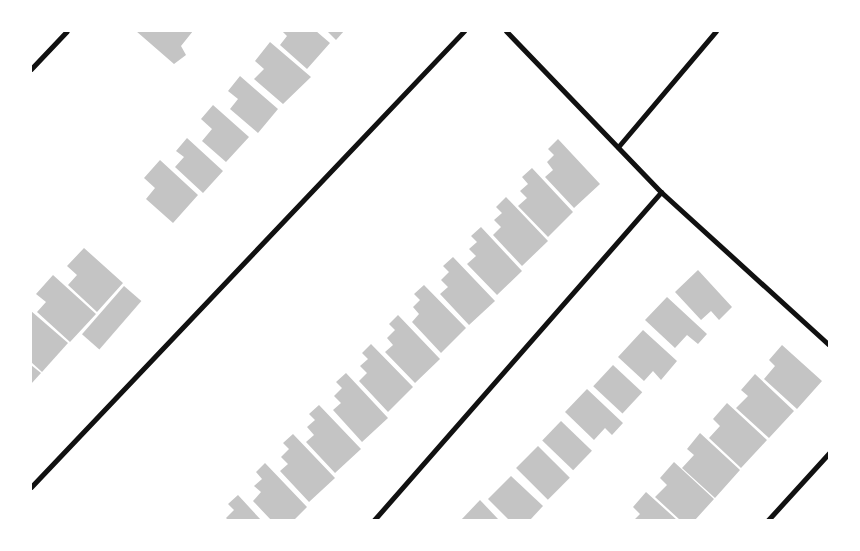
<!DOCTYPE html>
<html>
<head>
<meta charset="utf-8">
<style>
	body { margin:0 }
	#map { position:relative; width:860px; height:551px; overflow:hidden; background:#fff; font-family:"DejaVu Sans",sans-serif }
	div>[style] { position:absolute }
	.building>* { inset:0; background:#c4c4c4; transform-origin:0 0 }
	.minor>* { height:5px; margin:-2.5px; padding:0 2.5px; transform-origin:2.5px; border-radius:2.5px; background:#111 }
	span { translate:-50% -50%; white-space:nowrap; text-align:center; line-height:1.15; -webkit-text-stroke:4.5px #fff; paint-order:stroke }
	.frame { position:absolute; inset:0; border:32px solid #fff; pointer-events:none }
</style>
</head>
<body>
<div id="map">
	<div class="building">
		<i style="clip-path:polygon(136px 31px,193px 31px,181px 46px,186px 55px,174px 64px)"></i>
		<i style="clip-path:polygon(282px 31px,316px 31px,330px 43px,307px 69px,280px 45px,287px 36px)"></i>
		<i style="clip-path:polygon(327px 31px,344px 31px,336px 40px)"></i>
		<i style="clip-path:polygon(270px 42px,311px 77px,283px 104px,254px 79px,264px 69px,255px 61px)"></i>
		<i style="clip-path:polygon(240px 76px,278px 109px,258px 133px,230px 109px,238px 99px,228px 91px)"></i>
		<i style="clip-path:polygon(213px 105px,249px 137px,226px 162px,202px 141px,212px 129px,201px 119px)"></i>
		<i style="clip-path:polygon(187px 138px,223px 171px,203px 193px,175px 167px,184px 157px,176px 151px)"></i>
		<i style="clip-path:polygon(558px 139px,600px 184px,574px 208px,545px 177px,553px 170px,547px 162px,554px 155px,548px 149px)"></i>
		<i style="clip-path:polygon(160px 160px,198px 195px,173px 223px,146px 199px,155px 188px,144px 178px)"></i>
		<i style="clip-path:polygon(532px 168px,573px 212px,548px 237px,518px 206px,527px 198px,520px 191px,528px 184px,522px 177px)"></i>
		<i style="clip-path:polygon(506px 197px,548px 241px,522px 266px,493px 235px,501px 227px,494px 220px,502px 213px,496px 207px)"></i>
		<i style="clip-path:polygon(481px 227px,522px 271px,497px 295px,467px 264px,476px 256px,469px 249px,477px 242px,471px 236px)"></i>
		<i style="clip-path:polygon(84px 248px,123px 283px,97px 312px,68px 285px,77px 275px,67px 266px)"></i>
		<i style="clip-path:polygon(453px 257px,495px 301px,469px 325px,440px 294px,448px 287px,441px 280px,449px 272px,443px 266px)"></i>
		<i style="clip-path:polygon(698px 270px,732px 307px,719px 320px,711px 311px,701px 320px,675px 292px)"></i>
		<i style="clip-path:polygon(53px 275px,96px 314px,70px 342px,37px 312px,46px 302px,36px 294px)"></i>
		<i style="clip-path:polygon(424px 285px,466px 328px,441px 353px,412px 322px,419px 314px,413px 307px,420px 300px,414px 294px)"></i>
		<i style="left:124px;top:286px;width:23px;height:64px;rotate:41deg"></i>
		<i style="clip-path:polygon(667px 297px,707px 334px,698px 344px,687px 335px,675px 348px,645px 320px)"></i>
		<i style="clip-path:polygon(31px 311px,68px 343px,42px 372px,31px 362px)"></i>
		<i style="clip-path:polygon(398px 315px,440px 359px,415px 383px,385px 352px,393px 345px,387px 338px,395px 330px,389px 324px)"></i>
		<i style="clip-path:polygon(643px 330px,677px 361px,661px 380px,653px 371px,644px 381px,618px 357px)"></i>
		<i style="clip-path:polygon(371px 344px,413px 387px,388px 412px,359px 381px,367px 373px,360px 366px,368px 359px,362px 353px)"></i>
		<i style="clip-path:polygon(782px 345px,822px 381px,797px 409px,764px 379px,775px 366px,769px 360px)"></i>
		<i style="clip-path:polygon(31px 365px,41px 373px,31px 384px)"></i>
		<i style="left:613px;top:365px;width:40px;height:29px;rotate:43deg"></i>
		<i style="clip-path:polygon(346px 373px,388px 418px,362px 442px,333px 410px,341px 403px,334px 396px,342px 388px,336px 382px)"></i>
		<i style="clip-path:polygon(755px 374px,794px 411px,769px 438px,736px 408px,748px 396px,741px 390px)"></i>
		<i style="clip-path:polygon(587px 389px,623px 423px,612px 435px,605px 428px,594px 440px,565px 412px)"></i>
		<i style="clip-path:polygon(727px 403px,767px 440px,741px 468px,709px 438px,720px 426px,713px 419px)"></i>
		<i style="clip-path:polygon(319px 405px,361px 449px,335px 473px,306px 442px,314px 435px,307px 427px,315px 420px,309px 414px)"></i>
		<i style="left:561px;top:421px;width:43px;height:27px;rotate:44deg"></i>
		<i style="clip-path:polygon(700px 433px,740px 470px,715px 498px,682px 468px,694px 455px,687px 449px)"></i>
		<i style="clip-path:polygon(293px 434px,335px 478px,309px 502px,280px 471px,288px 464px,281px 457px,289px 449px,283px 443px)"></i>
		<i style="left:538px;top:446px;width:45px;height:31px;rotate:45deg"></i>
		<i style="clip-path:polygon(674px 462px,714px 499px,695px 520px,680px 520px,655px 497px,667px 485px,660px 478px)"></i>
		<i style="clip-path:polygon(265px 463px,307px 507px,294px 520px,271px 520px,253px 501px,261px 492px,254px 486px,262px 479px,256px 472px)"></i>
		<i style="clip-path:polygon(511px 476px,543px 506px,530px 520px,509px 520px,488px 499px)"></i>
		<i style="clip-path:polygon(646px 492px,677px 520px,634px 520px,640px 514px,633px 507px)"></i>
		<i style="clip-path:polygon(238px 495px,261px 520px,228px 520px,226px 518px,234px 510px,228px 504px)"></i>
		<i style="clip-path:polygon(480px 500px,499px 520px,461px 520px)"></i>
	</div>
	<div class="minor">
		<i style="left:506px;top:31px;width:223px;rotate:46.1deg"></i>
		<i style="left:661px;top:192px;width:227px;rotate:42.3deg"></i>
		<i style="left:31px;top:69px;width:52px;rotate:-46.5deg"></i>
		<i style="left:618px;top:147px;width:152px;rotate:-49.8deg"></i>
		<i style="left:31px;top:487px;width:629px;rotate:-46.48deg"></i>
		<i style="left:374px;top:520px;width:436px;rotate:-48.8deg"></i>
		<i style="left:768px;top:520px;width:91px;rotate:-47.7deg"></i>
	</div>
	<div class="frame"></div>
</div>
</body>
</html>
